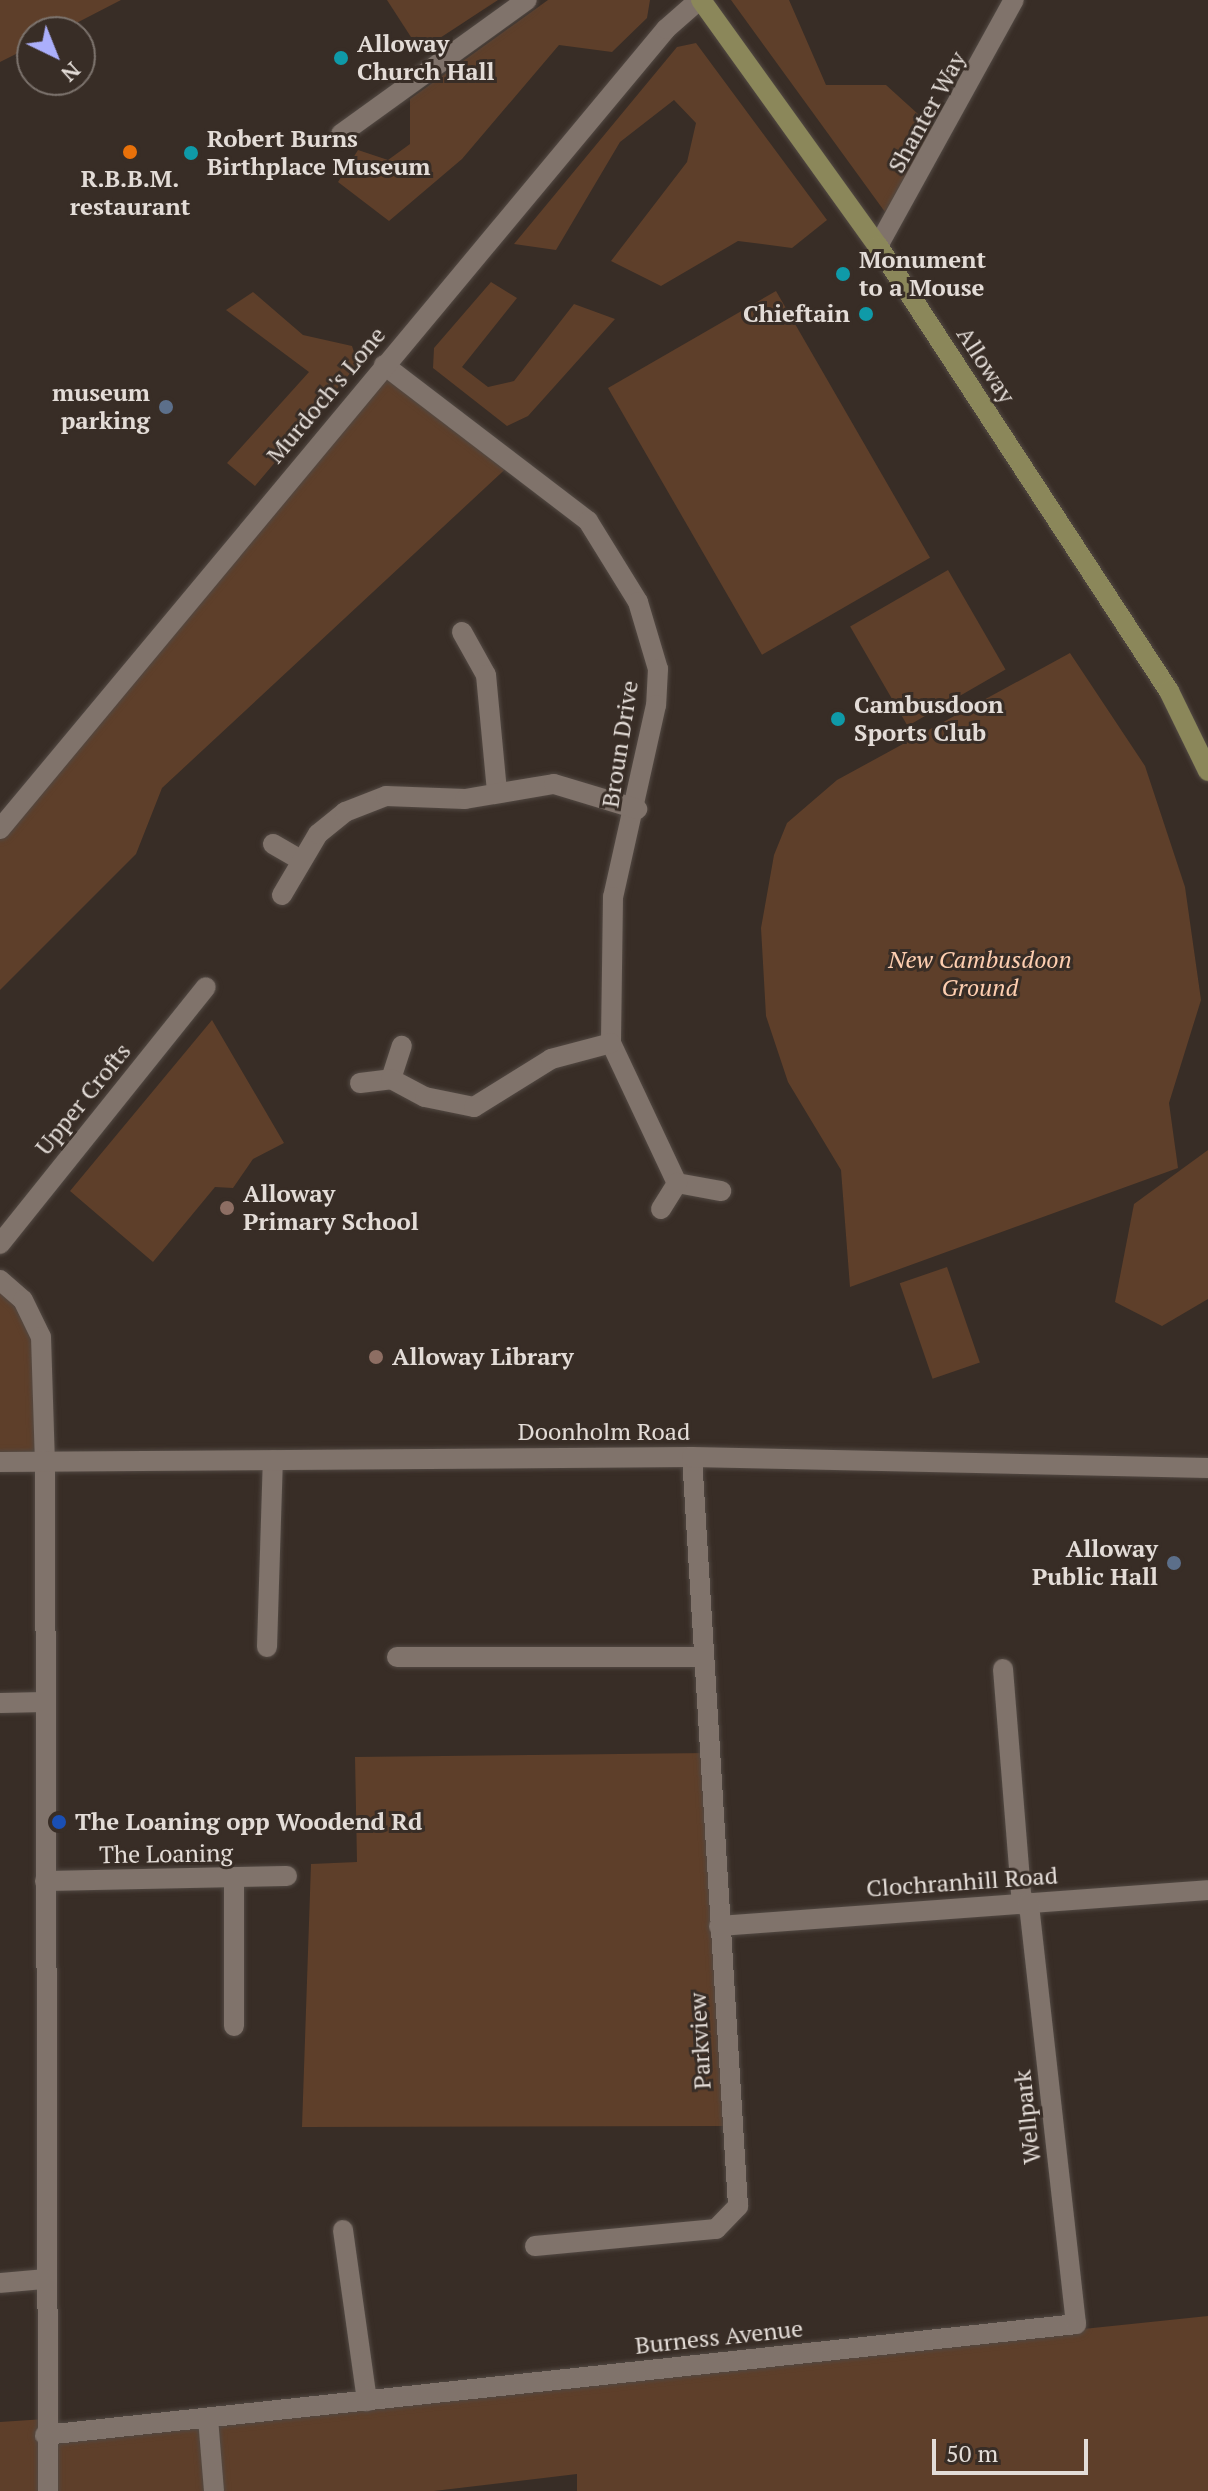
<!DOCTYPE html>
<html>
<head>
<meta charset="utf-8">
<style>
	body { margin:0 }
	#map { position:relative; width:1208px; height:2491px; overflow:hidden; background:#382d26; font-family:"PT Serif",serif }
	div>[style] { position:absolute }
	.green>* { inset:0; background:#5e3f2a; transform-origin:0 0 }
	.roads { filter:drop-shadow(0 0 2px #524943) drop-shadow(0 0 2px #524943) }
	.minor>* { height:20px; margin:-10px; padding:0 10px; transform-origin:10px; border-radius:10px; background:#80736b }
	.tertiary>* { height:20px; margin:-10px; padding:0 10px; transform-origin:10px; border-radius:10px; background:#80736b }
	.secondary>* { height:20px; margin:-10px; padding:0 10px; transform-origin:10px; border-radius:10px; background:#8b875a }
	.dots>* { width:22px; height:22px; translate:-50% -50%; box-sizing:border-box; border:4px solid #382d26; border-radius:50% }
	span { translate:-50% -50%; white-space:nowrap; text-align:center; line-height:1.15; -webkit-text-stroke:6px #382d26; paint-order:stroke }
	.poi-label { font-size:24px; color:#e3dcd7; font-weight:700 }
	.left { translate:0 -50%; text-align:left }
	.right { translate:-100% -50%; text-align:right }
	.street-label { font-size:24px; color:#e3dcd7 }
	.park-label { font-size:24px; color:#feceb0; font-style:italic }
	.north { position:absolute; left:16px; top:16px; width:80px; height:80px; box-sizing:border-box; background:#382d26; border:2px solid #7c736d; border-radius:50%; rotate:137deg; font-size:22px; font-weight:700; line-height:32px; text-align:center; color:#e3dcd7 }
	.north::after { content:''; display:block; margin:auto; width:28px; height:36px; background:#abaffb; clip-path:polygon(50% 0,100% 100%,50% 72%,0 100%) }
	.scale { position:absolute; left:932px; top:2439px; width:156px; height:36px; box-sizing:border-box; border:4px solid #e3dcd7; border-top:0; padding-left:10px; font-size:24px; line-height:28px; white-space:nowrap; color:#e3dcd7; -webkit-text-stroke:6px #382d26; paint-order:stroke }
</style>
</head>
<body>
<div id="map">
	<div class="green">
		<i style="clip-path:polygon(0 0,121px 0,59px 32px,32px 32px,32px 46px,0 62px)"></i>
		<i style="clip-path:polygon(387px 0,498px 0,420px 51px)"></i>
		<i style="clip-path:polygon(548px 0,650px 0,647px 18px,612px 52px,559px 45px,462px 159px,389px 221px,338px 182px,358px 150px,388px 160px,410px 144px,410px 99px)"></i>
		<i style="clip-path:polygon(731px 0,789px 0,826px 85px,886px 85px,939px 133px,885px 212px)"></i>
		<i style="clip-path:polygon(696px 43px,827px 220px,792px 248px,738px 241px,661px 286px,611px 261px,687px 162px,696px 123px,674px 100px,620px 142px,556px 250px,514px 244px,677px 47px)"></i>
		<i style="clip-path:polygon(491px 282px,517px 298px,462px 367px,488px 387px,514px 381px,574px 304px,615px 319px,528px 416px,507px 426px,433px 368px,434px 348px)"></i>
		<i style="left:776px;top:291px;width:308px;height:194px;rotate:60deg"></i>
		<i style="clip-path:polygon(253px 292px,303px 335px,352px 346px,358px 364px,255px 486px,227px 463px,309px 372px,226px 310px)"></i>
		<i style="clip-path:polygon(384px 365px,513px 462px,162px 788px,136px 854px,0 990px,0 829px)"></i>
		<i style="left:948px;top:570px;width:115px;height:113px;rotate:60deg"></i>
		<i style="clip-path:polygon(1070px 653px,1145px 766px,1185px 887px,1201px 1000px,1169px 1103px,1178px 1168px,850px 1287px,841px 1170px,788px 1082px,766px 1016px,761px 928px,774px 855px,787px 823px,837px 780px)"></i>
		<i style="clip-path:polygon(212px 1020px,284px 1143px,253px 1159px,233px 1188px,215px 1187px,153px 1262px,70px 1191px)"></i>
		<i style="clip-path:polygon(1208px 1150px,1208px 1299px,1162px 1326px,1115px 1302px,1134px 1204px)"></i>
		<i style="left:947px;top:1267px;width:101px;height:50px;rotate:71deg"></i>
		<i style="clip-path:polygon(0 1280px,37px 1320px,45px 1461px,0 1462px)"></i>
		<i style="clip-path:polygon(709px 1753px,731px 2126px,302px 2127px,311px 1864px,357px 1862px,355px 1757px)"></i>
		<i style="clip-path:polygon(1208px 2316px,1208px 2491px,577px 2491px,577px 2474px,434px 2491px,215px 2491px,209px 2420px)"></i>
		<i style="clip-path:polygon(45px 2419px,45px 2435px,208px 2420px,213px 2491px,0 2491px,0 2422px)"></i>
	</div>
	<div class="roads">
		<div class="minor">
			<i style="left:341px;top:134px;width:229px;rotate:-35.8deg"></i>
			<i style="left:878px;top:246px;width:281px;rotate:-61.1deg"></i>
			<i style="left:384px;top:365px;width:257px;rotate:37.4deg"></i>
			<i style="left:588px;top:521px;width:95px;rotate:58.3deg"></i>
			<i style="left:638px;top:602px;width:70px;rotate:73.4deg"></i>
			<i style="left:658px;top:669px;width:36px;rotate:93deg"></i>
			<i style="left:656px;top:705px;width:197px;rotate:102.6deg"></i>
			<i style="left:613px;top:897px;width:146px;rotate:90.8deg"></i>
			<i style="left:611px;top:1043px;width:155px;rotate:64.8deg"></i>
			<i style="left:677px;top:1183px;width:45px;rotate:10.3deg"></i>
			<i style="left:462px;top:632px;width:49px;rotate:60.8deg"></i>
			<i style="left:486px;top:675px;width:117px;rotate:84.6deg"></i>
			<i style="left:273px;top:844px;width:28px;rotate:30deg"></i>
			<i style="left:282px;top:895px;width:71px;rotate:-59.5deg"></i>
			<i style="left:318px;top:834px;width:35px;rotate:-39deg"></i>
			<i style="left:345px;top:812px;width:44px;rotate:-21.3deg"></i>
			<i style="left:386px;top:796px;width:79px;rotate:2.2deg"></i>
			<i style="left:465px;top:799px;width:90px;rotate:-9.6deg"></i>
			<i style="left:554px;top:784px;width:87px;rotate:16.8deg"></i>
			<i style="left:391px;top:1079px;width:35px;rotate:-72deg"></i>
			<i style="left:360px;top:1083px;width:31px;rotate:-7deg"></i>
			<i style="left:391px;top:1079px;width:38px;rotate:28deg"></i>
			<i style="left:425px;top:1097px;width:50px;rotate:11.5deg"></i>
			<i style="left:474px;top:1107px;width:91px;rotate:-31.9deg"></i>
			<i style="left:551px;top:1059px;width:62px;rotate:-14.9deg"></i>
			<i style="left:661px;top:1209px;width:31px;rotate:-58deg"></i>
			<i style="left:0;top:1244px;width:329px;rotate:-51.3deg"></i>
			<i style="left:0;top:1280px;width:30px;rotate:41deg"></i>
			<i style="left:23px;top:1300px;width:41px;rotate:64.1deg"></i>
			<i style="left:41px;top:1337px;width:124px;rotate:88.2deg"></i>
			<i style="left:267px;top:1647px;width:187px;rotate:-88.2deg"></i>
			<i style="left:397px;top:1657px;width:307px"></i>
			<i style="left:1003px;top:1669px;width:236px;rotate:85.4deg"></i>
			<i style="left:0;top:1703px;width:45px;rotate:-1.3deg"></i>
			<i style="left:45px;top:1881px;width:242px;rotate:-1.2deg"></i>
			<i style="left:719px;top:1926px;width:490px;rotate:-4.2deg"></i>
			<i style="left:234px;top:2026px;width:146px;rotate:-90deg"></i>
			<i style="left:343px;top:2230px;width:173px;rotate:82deg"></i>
			<i style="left:535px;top:2246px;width:182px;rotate:-5.4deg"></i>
			<i style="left:716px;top:2229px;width:32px;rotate:-46deg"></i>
			<i style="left:738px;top:2206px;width:750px;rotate:-93.51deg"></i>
			<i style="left:0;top:2283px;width:45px;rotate:-5.1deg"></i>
			<i style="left:208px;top:2418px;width:73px;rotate:85.3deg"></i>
			<i style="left:45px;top:2435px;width:1037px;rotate:-6.14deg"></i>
			<i style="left:1076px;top:2324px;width:424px;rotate:-96.4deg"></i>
		</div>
		<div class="tertiary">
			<i style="left:0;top:829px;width:1041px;rotate:-50.22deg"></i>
			<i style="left:666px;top:29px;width:44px;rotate:-41.3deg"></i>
			<i style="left:45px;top:1461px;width:1030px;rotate:89.83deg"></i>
			<i style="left:0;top:1462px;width:692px;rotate:-0.41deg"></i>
			<i style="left:692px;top:1457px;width:516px;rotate:1.22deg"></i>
		</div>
		<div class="secondary">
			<i style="left:701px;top:0;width:303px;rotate:54.3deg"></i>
			<i style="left:878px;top:246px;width:532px;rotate:56.82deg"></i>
			<i style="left:1169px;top:691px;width:89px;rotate:64deg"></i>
		</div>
	</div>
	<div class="dots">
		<i style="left:341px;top:58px;background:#0f9aa8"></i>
		<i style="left:130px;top:152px;background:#e8710a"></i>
		<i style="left:191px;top:153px;background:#0f9aa8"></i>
		<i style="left:843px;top:274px;background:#0f9aa8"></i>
		<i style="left:866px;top:314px;background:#0f9aa8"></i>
		<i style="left:166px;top:407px;background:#5c6f8a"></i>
		<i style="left:838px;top:719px;background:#0f9aa8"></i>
		<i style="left:227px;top:1208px;background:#8d6e63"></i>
		<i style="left:376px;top:1357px;background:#8d6e63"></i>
		<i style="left:1174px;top:1563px;background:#5c6f8a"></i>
		<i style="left:59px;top:1822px;background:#1a4fb4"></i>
	</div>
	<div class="poi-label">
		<span class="left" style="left:357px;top:58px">Alloway<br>Church Hall</span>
		<span class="left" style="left:207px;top:153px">Robert Burns<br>Birthplace Museum</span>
		<span style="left:130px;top:193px">R.B.B.M.<br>restaurant</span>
		<span class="left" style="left:859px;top:274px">Monument<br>to a Mouse</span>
		<span class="right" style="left:850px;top:314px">Chieftain</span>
		<span class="right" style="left:150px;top:407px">museum<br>parking</span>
		<span class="left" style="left:854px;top:719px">Cambusdoon<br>Sports Club</span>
		<span class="left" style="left:243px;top:1208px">Alloway<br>Primary School</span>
		<span class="left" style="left:392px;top:1357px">Alloway Library</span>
		<span class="right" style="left:1158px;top:1563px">Alloway<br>Public Hall</span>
		<span class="left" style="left:75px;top:1822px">The Loaning opp Woodend Rd</span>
	</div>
	<div class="street-label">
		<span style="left:927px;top:112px;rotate:-61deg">Shanter Way</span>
		<span style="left:986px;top:365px;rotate:57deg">Alloway</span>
		<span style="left:326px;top:395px;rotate:-50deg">Murdoch's Lone</span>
		<span style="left:620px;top:744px;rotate:-81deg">Broun Drive</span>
		<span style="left:83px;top:1099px;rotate:-51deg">Upper Crofts</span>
		<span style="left:604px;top:1432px">Doonholm Road</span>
		<span style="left:166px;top:1854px;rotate:-1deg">The Loaning</span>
		<span style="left:962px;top:1882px;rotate:-4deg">Clochranhill Road</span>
		<span style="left:700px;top:2041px;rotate:-93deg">Parkview</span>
		<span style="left:1027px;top:2117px;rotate:-96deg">Wellpark</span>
		<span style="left:719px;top:2337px;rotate:-6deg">Burness Avenue</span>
	</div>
	<div class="park-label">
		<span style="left:980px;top:974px">New Cambusdoon<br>Ground</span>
	</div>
	<div class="north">N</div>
	<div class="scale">50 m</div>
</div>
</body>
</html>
